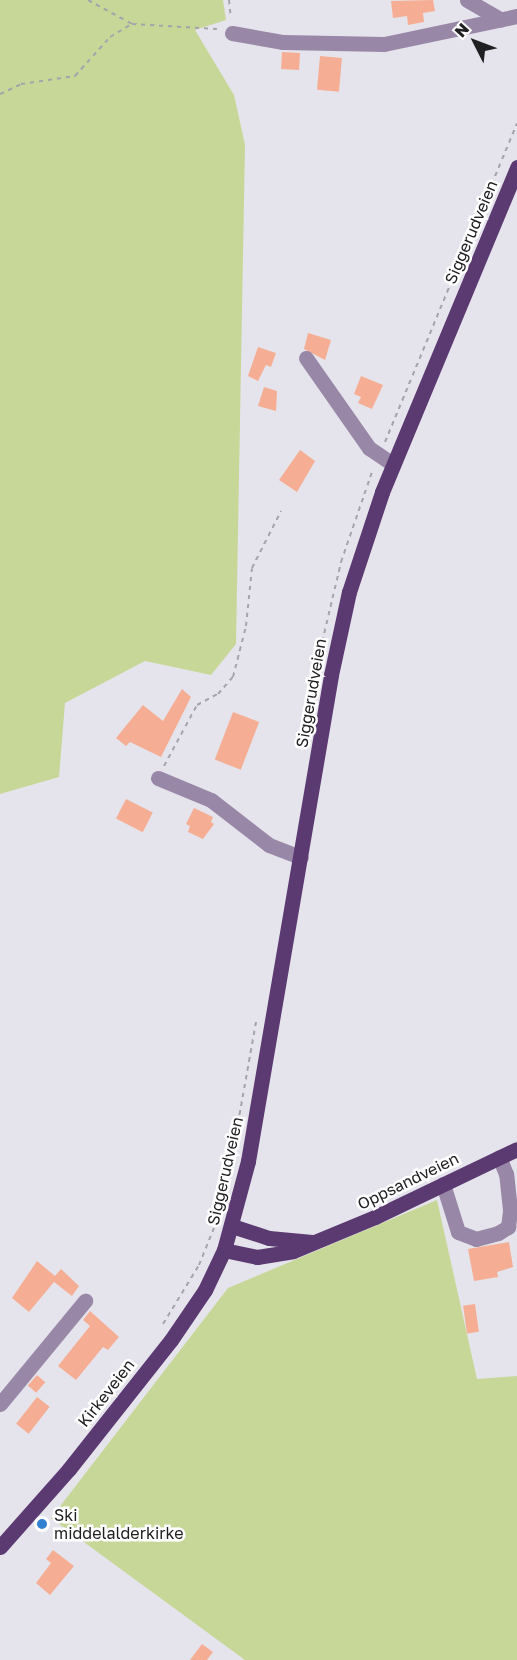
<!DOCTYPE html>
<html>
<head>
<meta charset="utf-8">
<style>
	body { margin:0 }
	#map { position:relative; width:517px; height:1660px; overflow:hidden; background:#e5e4ec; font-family:"Golos Text",sans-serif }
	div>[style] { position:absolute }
	.green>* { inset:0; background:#c7d798 }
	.building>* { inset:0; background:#f5ae93; transform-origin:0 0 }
	.path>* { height:2px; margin-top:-1px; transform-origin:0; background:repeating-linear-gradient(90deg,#a5a4ab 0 4.5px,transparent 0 9px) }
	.minor>* { height:15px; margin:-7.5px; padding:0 7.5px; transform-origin:7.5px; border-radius:7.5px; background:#9987a7 }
	.major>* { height:15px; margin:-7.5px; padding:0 7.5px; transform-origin:7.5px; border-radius:7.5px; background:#5b3971 }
	.dots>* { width:16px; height:16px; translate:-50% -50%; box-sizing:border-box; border:3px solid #fff; border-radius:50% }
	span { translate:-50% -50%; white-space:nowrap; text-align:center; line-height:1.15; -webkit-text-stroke:5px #fff; paint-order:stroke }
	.street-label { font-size:16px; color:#202023 }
	.poi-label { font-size:16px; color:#202023 }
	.left { translate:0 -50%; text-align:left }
	.north { position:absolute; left:445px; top:12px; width:60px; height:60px; -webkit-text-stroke:4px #fff; paint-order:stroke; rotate:312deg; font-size:16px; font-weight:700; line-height:24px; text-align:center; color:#202023 }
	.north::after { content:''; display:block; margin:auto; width:21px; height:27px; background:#202023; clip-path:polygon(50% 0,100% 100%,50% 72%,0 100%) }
</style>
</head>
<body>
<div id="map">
	<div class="green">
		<i style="clip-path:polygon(0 0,223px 0,226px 20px,195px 30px,234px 95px,245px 145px,236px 644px,211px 675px,145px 661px,65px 703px,59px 777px,0 794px)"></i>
		<i style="clip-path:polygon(437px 1200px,477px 1379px,517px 1376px,517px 1660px,245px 1660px,51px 1518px,228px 1288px)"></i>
	</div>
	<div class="building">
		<i style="clip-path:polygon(433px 0,435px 11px,423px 13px,424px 22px,408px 25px,407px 16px,393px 18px,391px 1px)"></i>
		<i style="left:282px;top:52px;width:18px;height:17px;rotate:3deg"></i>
		<i style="left:320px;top:56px;width:22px;height:34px;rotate:5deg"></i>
		<i style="clip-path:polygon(308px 333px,331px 340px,325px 360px,304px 349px)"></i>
		<i style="clip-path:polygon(258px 347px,276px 353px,271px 367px,266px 365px,258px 381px,248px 376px)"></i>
		<i style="clip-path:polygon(361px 376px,383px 385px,372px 409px,358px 403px,361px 397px,354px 394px)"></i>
		<i style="clip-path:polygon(264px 387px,277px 391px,276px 411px,258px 406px)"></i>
		<i style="clip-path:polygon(300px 450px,315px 461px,297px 492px,279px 480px)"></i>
		<i style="clip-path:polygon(182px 689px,191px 697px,161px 757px,130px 742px,126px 746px,116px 738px,143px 705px,163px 721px)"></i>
		<i style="left:233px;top:712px;width:28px;height:51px;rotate:21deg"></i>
		<i style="left:126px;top:799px;width:30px;height:22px;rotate:27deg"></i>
		<i style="clip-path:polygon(194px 808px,213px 817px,211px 822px,214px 824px,203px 839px,188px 832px,190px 826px,186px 824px)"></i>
		<i style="clip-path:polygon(509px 1242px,513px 1267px,497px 1272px,498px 1277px,474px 1281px,468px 1249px)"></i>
		<i style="clip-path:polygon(37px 1261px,55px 1276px,61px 1269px,79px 1286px,72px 1296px,54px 1282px,29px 1312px,12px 1298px)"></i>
		<i style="left:475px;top:1304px;width:28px;height:12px;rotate:82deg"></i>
		<i style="clip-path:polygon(90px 1311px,119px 1337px,108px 1350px,103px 1347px,76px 1380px,58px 1366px,90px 1326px,83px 1320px)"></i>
		<i style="left:37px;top:1375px;width:11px;height:14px;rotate:41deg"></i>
		<i style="left:37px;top:1397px;width:16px;height:34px;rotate:38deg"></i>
		<i style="clip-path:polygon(53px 1550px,74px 1566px,50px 1595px,36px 1583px,51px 1563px,46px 1559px)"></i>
		<i style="clip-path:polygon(202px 1644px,213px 1652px,207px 1660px,190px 1660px)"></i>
	</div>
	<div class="path">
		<i style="left:88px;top:0;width:50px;rotate:28.6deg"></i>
		<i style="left:132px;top:24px;width:85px;rotate:3.4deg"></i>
		<i style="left:229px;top:0;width:18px;rotate:84deg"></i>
		<i style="left:0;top:94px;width:23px;rotate:-25deg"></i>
		<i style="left:21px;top:84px;width:55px;rotate:-8.4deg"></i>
		<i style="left:75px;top:76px;width:52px;rotate:-48.1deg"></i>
		<i style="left:110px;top:37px;width:26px;rotate:-31deg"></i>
		<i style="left:385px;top:442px;width:345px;rotate:-67.5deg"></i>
		<i style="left:316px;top:668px;width:109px;rotate:-76.7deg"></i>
		<i style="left:341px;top:562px;width:98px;rotate:-71deg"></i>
		<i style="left:164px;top:766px;width:69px;rotate:-61.6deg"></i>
		<i style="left:197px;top:705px;width:24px;rotate:-28deg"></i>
		<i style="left:218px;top:694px;width:23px;rotate:-49deg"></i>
		<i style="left:233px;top:677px;width:53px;rotate:-75.7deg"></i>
		<i style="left:246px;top:626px;width:58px;rotate:-84.1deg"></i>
		<i style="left:252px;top:568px;width:64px;rotate:-63deg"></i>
		<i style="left:230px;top:1168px;width:153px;rotate:-79.9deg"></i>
		<i style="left:163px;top:1324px;width:69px;rotate:-58.6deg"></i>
		<i style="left:199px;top:1265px;width:40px;rotate:-68deg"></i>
	</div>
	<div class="minor">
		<i style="left:467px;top:0;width:39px;rotate:30deg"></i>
		<i style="left:232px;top:33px;width:52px;rotate:10deg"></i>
		<i style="left:283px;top:42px;width:101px;rotate:1.1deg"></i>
		<i style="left:384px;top:44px;width:136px;rotate:-11.9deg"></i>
		<i style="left:306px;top:358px;width:110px;rotate:55deg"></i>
		<i style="left:369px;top:448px;width:29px;rotate:34deg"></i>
		<i style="left:158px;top:778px;width:57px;rotate:22.5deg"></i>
		<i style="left:211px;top:800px;width:73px;rotate:37.8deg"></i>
		<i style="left:269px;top:845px;width:34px;rotate:21deg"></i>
		<i style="left:443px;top:1184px;width:50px;rotate:72.6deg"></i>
		<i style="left:458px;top:1232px;width:19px;rotate:21deg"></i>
		<i style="left:476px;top:1239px;width:23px;rotate:-15deg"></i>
		<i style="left:498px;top:1233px;width:12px;rotate:-31deg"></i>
		<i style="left:508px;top:1227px;width:17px;rotate:-83deg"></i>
		<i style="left:510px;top:1210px;width:36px;rotate:-96deg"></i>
		<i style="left:506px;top:1174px;width:18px;rotate:-112deg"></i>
		<i style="left:0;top:1404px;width:134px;rotate:-50.5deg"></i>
	</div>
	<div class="major">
		<i style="left:232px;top:1226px;width:39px;rotate:18deg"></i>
		<i style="left:269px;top:1238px;width:43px;rotate:5.3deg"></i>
		<i style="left:224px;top:1250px;width:34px;rotate:12deg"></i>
		<i style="left:257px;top:1257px;width:36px;rotate:-9deg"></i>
		<i style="left:293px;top:1251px;width:89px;rotate:-22.5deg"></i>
		<i style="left:375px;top:1217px;width:157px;rotate:-25.6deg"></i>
		<i style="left:0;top:1547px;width:104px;rotate:-48.5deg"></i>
		<i style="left:69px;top:1469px;width:164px;rotate:-51.7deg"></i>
		<i style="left:171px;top:1340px;width:60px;rotate:-55.8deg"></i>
		<i style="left:205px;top:1290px;width:44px;rotate:-64.6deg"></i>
		<i style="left:224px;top:1250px;width:92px;rotate:-74.9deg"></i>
		<i style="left:248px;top:1161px;width:493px;rotate:-80.3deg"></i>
		<i style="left:331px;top:675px;width:85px;rotate:-77.8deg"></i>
		<i style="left:349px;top:592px;width:105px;rotate:-71.7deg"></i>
		<i style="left:382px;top:492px;width:352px;rotate:-67.4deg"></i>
	</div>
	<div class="dots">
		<i style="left:42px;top:1524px;background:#3382d2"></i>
	</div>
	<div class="street-label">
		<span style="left:471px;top:232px;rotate:-67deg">Siggerudveien</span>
		<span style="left:311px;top:693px;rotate:-80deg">Siggerudveien</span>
		<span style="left:225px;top:1171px;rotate:-77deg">Siggerudveien</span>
		<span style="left:408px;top:1181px;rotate:-26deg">Oppsandveien</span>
		<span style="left:106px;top:1393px;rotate:-52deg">Kirkeveien</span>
	</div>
	<div class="poi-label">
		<span class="left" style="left:54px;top:1524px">Ski<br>middelalderkirke</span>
	</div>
	<div class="north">N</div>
</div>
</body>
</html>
